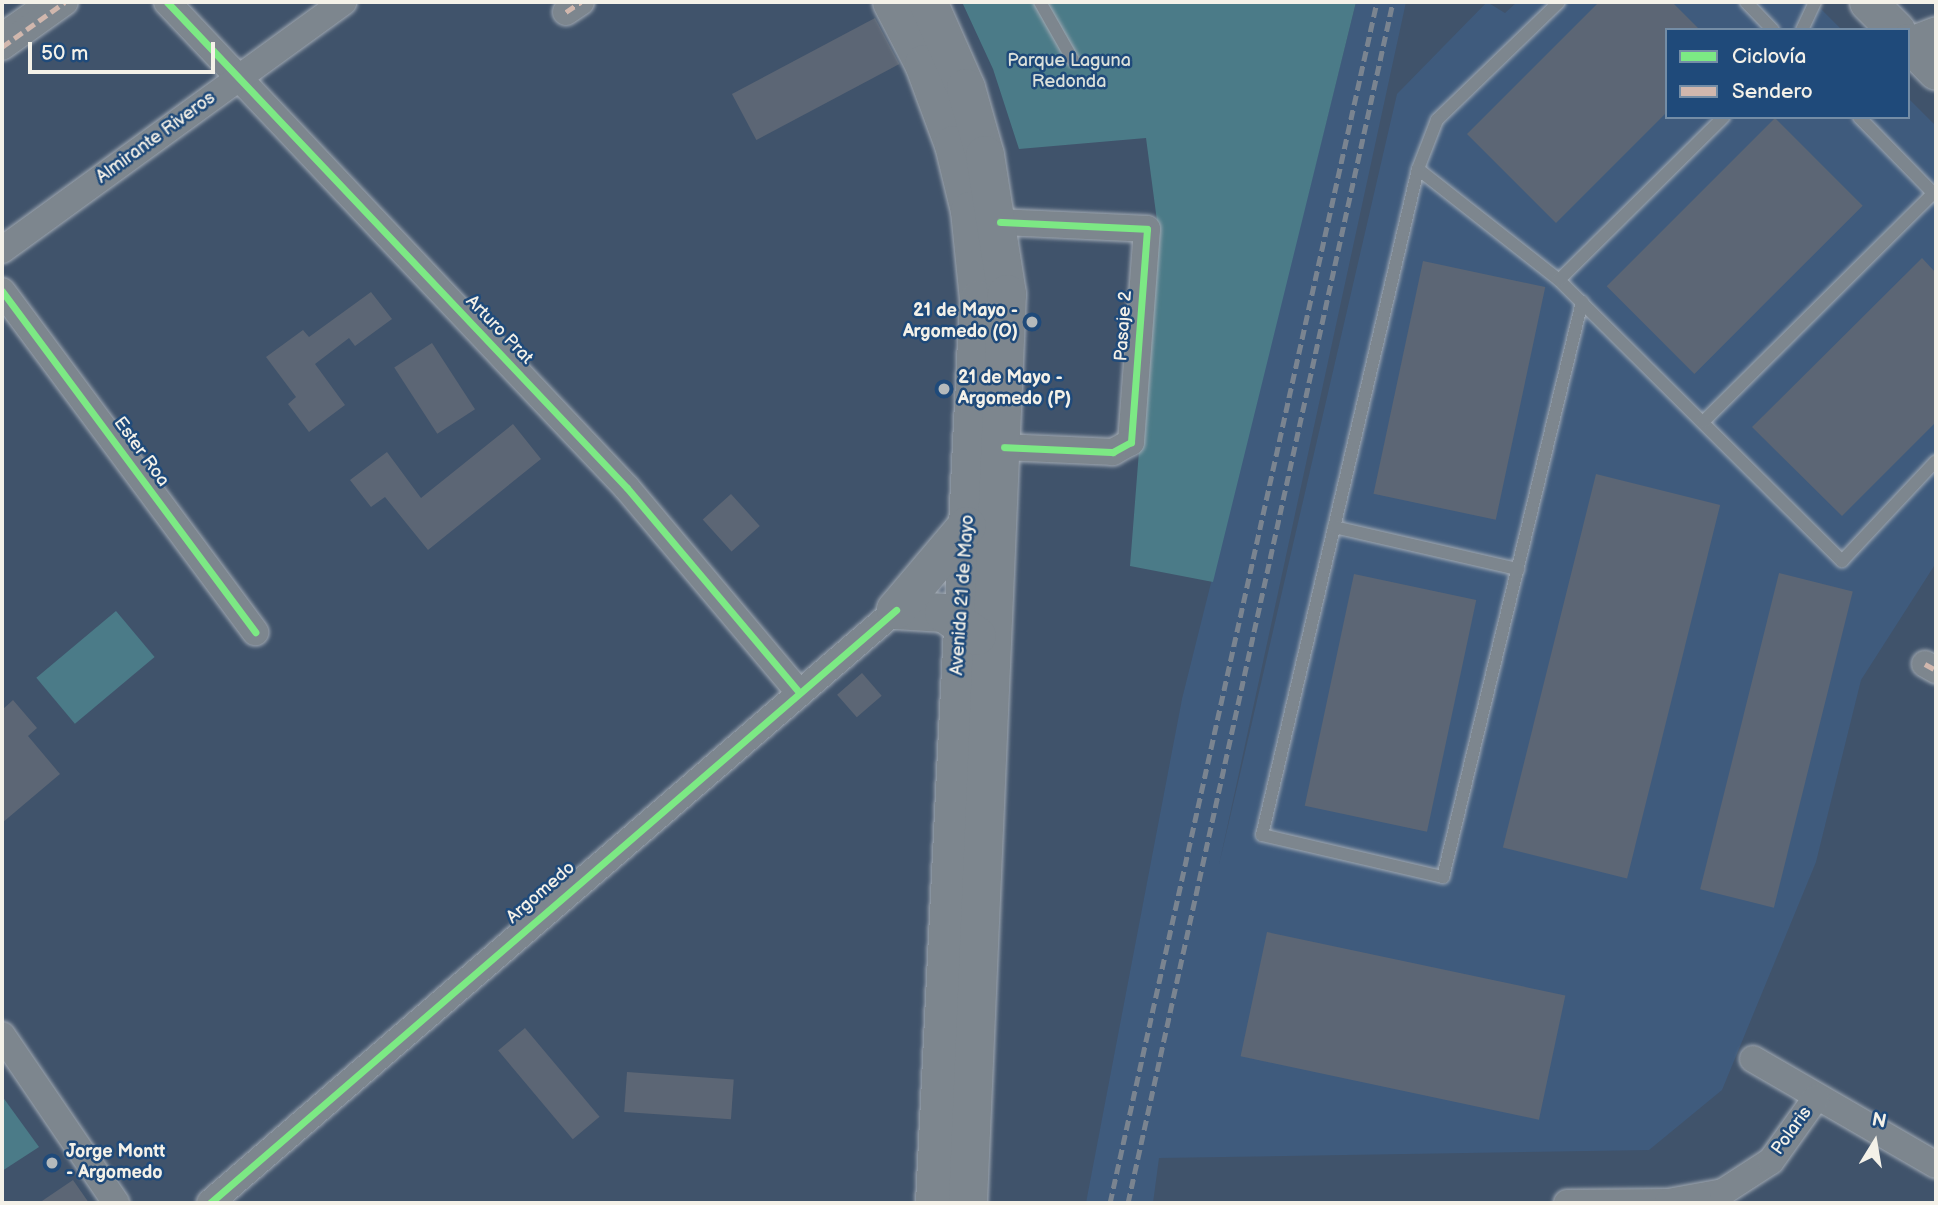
<!DOCTYPE html>
<html>
<head>
<meta charset="utf-8">
<style>
	body { margin:0 }
	#map { position:relative; width:1938px; height:1205px; overflow:hidden; background:#40536b; font-family:"Balsamiq Sans",sans-serif }
	div>[style] { position:absolute }
	.built>* { inset:0; background:#3f5b7d }
	.green>* { inset:0; background:#4b7b88; transform-origin:0 0 }
	.building>* { inset:0; background:#5c6675; transform-origin:0 0 }
	.roads { filter:drop-shadow(0 0 2px #a1a9b2) drop-shadow(0 0 2px #a1a9b2) }
	.service>* { height:12px; margin:-6px; padding:0 6px; transform-origin:6px; border-radius:6px; background:#7d868e }
	.minor>* { height:26px; margin:-13px; padding:0 13px; transform-origin:13px; border-radius:13px; background:#7d868e }
	.secondary>* { height:37px; margin:-18.5px; padding:0 18.5px; transform-origin:18.5px; border-radius:18.5px; background:#7d868e }
	.primary>* { height:38px; margin:-19px; padding:0 19px; transform-origin:19px; border-radius:19px; background:#7d868e }
	.rail>* { height:5px; margin-top:-2.5px; transform-origin:0; background:repeating-linear-gradient(90deg,#7a8490 0 10px,transparent 0 15px) }
	.quiet>* { height:5px; margin-top:-2.5px; transform-origin:0; background:repeating-linear-gradient(90deg,#d1b7ad 0 10px,transparent 0 15px) }
	.cycleway>* { height:7px; margin:-3.5px; padding:0 3.5px; transform-origin:3.5px; border-radius:3.5px; background:#7ce984 }
	.dots>* { width:19px; height:19px; translate:-50% -50%; box-sizing:border-box; border:4px solid #1f4a7a; border-radius:50% }
	span { translate:-50% -50%; white-space:nowrap; text-align:center; line-height:1.15; -webkit-text-stroke:5px #1f4a7a; paint-order:stroke }
	.park-label { font-size:18px; color:#dbe0da }
	.street-label { font-size:18px; color:#f4f1e8 }
	.poi-label { font-size:18px; color:#f4f1e8; font-weight:700 }
	.right { translate:-100% -50%; text-align:right }
	.left { translate:0 -50%; text-align:left }
	.frame { position:absolute; inset:0; border:4px solid #f4f1e8; pointer-events:none }
	.legend { position:absolute; left:1665px; top:28px; width:245px; height:91px; box-sizing:border-box; background:#1f4a7a; border:2px solid #748da6; margin:0; padding:9px 12px; list-style:none; font-size:21px; color:#f4f1e8 }
	.legend li { display:flex; align-items:center; gap:14px; height:35px }
	.legend b { width:35px; border:2px solid #748da6 }
	.north { position:absolute; left:1840px; top:1107px; width:70px; height:70px; -webkit-text-stroke:5px #1f4a7a; paint-order:stroke; rotate:11deg; font-size:19px; font-weight:700; line-height:28px; text-align:center; color:#f4f1e8 }
	.north::after { content:''; display:block; margin:auto; width:24px; height:32px; background:#f4f1e8; clip-path:polygon(50% 0,100% 100%,50% 72%,0 100%) }
	.scale { position:absolute; left:28px; top:42px; width:187px; height:32px; box-sizing:border-box; border:4px solid #f4f1e8; border-top:0; padding-left:9px; font-size:21px; line-height:24px; white-space:nowrap; color:#f4f1e8; -webkit-text-stroke:5px #1f4a7a; paint-order:stroke }
</style>
</head>
<body>
<div id="map">
	<div class="built">
		<i style="clip-path:polygon(1356px 2px,1406px 2px,1219px 865px,1397px 94px,1487px 2px,1505px 13px,1517px 2px,1814px 2px,1842px 30px,1667px 30px,1667px 117px,1908px 117px,1908px 98px,1936px 126px,1936px 563px,1861px 680px,1816px 862px,1722px 1090px,1649px 1150px,1159px 1158px,1153px 1203px,1086px 1203px,1182px 699px)"></i>
	</div>
	<div class="green">
		<i style="clip-path:polygon(962px 2px,1356px 2px,1213px 582px,1130px 566px,1157px 221px,1146px 138px,1019px 149px,993px 69px)"></i>
		<i style="left:116px;top:611px;width:60px;height:104px;rotate:50deg"></i>
		<i style="clip-path:polygon(2px 1096px,39px 1147px,2px 1171px)"></i>
	</div>
	<div class="building">
		<i style="clip-path:polygon(1599px 2px,1672px 2px,1700px 30px,1667px 30px,1667px 112px,1556px 223px,1467px 134px)"></i>
		<i style="left:875px;top:18px;width:52px;height:162px;rotate:62deg"></i>
		<i style="left:1775px;top:118px;width:124px;height:238px;rotate:45deg"></i>
		<i style="clip-path:polygon(1922px 258px,1936px 273px,1936px 422px,1842px 516px,1752px 427px)"></i>
		<i style="left:1423px;top:261px;width:125px;height:238px;rotate:12deg"></i>
		<i style="clip-path:polygon(371px 292px,392px 319px,355px 346px,349px 338px,315px 364px,345px 405px,309px 432px,288px 404px,296px 397px,266px 357px,303px 330px,309px 337px)"></i>
		<i style="left:432px;top:343px;width:79px;height:45px;rotate:57deg"></i>
		<i style="clip-path:polygon(513px 424px,541px 459px,428px 550px,385px 497px,371px 507px,350px 480px,387px 452px,421px 498px)"></i>
		<i style="left:1596px;top:474px;width:128px;height:385px;rotate:14deg"></i>
		<i style="left:731px;top:494px;width:43px;height:38px;rotate:48deg"></i>
		<i style="left:1779px;top:573px;width:76px;height:326px;rotate:14deg"></i>
		<i style="left:1354px;top:574px;width:125px;height:237px;rotate:12deg"></i>
		<i style="left:862px;top:673px;width:30px;height:33px;rotate:49deg"></i>
		<i style="clip-path:polygon(13px 700px,37px 728px,28px 736px,60px 774px,2px 823px,2px 710px)"></i>
		<i style="left:1267px;top:932px;width:305px;height:127px;rotate:12deg"></i>
		<i style="left:525px;top:1028px;width:116px;height:35px;rotate:50deg"></i>
		<i style="left:627px;top:1072px;width:107px;height:40px;rotate:4deg"></i>
		<i style="clip-path:polygon(73px 1180px,89px 1203px,39px 1203px)"></i>
	</div>
	<div class="roads">
		<div class="service">
			<i style="left:1040px;top:2px;width:67px;rotate:60.4deg"></i>
			<i style="left:1559px;top:2px;width:170px;rotate:136deg"></i>
			<i style="left:1437px;top:120px;width:53px;rotate:111.2deg"></i>
			<i style="left:1418px;top:169px;width:179px;rotate:38.2deg"></i>
			<i style="left:1559px;top:280px;width:399px;rotate:44.8deg"></i>
			<i style="left:1842px;top:561px;width:137px;rotate:-46.8deg"></i>
			<i style="left:1746px;top:2px;width:39px;rotate:46deg"></i>
			<i style="left:2px;top:28px;width:45px;rotate:-35.1deg"></i>
			<i style="left:1802px;top:30px;width:31px;rotate:-65deg"></i>
			<i style="left:1859px;top:117px;width:110px;rotate:45.7deg"></i>
			<i style="left:1418px;top:169px;width:684px;rotate:103.18deg"></i>
			<i style="left:1262px;top:835px;width:186px;rotate:13.1deg"></i>
			<i style="left:1443px;top:877px;width:592px;rotate:-76.41deg"></i>
			<i style="left:1559px;top:280px;width:232px;rotate:-44.7deg"></i>
			<i style="left:1703px;top:422px;width:325px;rotate:-44.8deg"></i>
			<i style="left:1334px;top:527px;width:189px;rotate:12.9deg"></i>
		</div>
		<div class="minor">
			<i style="left:167px;top:2px;width:669px;rotate:46.57deg"></i>
			<i style="left:627px;top:488px;width:264px;rotate:49.9deg"></i>
			<i style="left:566px;top:12px;width:18px;rotate:-34deg"></i>
			<i style="left:1908px;top:41px;width:30px;rotate:-21deg"></i>
			<i style="left:2px;top:47px;width:77px;rotate:-35.5deg"></i>
			<i style="left:1000px;top:222px;width:147px;rotate:2.7deg"></i>
			<i style="left:1147px;top:229px;width:214px;rotate:94.3deg"></i>
			<i style="left:1131px;top:442px;width:21px;rotate:151deg"></i>
			<i style="left:1113px;top:452px;width:109px;rotate:-177.4deg"></i>
			<i style="left:2px;top:250px;width:422px;rotate:-36deg"></i>
			<i style="left:2px;top:291px;width:425px;rotate:53.4deg"></i>
			<i style="left:1925px;top:664px;width:13px;rotate:29deg"></i>
			<i style="left:2px;top:1035px;width:203px;rotate:55.8deg"></i>
			<i style="left:1753px;top:1059px;width:211px;rotate:30.1deg"></i>
			<i style="left:210px;top:1203px;width:907px;rotate:-40.84deg"></i>
			<i style="left:1567px;top:1203px;width:101px;rotate:-0.6deg"></i>
			<i style="left:1668px;top:1202px;width:56px;rotate:-10.3deg"></i>
			<i style="left:1723px;top:1192px;width:57px;rotate:-32.9deg"></i>
			<i style="left:1771px;top:1161px;width:77px;rotate:-54.5deg"></i>
		</div>
		<div class="secondary">
			<i style="left:1868px;top:2px;width:40px;rotate:45deg"></i>
			<i style="left:1908px;top:42px;width:40px;rotate:46deg"></i>
		</div>
		<div class="primary">
			<i style="left:892px;top:2px;width:70px;rotate:62.7deg"></i>
			<i style="left:924px;top:64px;width:86px;rotate:69.7deg"></i>
			<i style="left:954px;top:145px;width:68px;rotate:76.4deg"></i>
			<i style="left:970px;top:211px;width:89px;rotate:84.2deg"></i>
			<i style="left:979px;top:300px;width:904px;rotate:92.79deg"></i>
			<i style="left:928px;top:2px;width:94px;rotate:66.2deg"></i>
			<i style="left:966px;top:88px;width:70px;rotate:74.2deg"></i>
			<i style="left:985px;top:155px;width:141px;rotate:81deg"></i>
			<i style="left:1007px;top:294px;width:910px;rotate:92.46deg"></i>
			<i style="left:896px;top:610px;width:48px;rotate:3.6deg"></i>
			<i style="left:944px;top:613px;width:40px;rotate:34.9deg"></i>
			<i style="left:896px;top:610px;width:110px;rotate:-49.8deg"></i>
		</div>
	</div>
	<div class="rail">
		<i style="left:1110px;top:1203px;width:1230px;rotate:-77.47deg"></i>
		<i style="left:1128px;top:1203px;width:1230px;rotate:-77.56deg"></i>
	</div>
	<div class="quiet">
		<i style="left:566px;top:12px;width:18px;rotate:-34deg"></i>
		<i style="left:2px;top:47px;width:77px;rotate:-35.5deg"></i>
		<i style="left:1925px;top:664px;width:13px;rotate:29deg"></i>
	</div>
	<div class="cycleway">
		<i style="left:167px;top:2px;width:669px;rotate:46.57deg"></i>
		<i style="left:627px;top:488px;width:264px;rotate:49.9deg"></i>
		<i style="left:1000px;top:222px;width:147px;rotate:2.7deg"></i>
		<i style="left:1147px;top:229px;width:214px;rotate:94.3deg"></i>
		<i style="left:1131px;top:442px;width:21px;rotate:151deg"></i>
		<i style="left:1113px;top:452px;width:109px;rotate:-177.4deg"></i>
		<i style="left:2px;top:291px;width:425px;rotate:53.4deg"></i>
		<i style="left:210px;top:1203px;width:907px;rotate:-40.84deg"></i>
	</div>
	<div class="dots">
		<i style="left:1032px;top:322px;background:#b5babc"></i>
		<i style="left:944px;top:389px;background:#b5babc"></i>
		<i style="left:52px;top:1163px;background:#b5babc"></i>
	</div>
	<div class="park-label">
		<span style="left:1069px;top:72px">Parque Laguna<br>Redonda</span>
	</div>
	<div class="street-label">
		<span style="left:156px;top:138px;rotate:-36deg">Almirante Riveros</span>
		<span style="left:1124px;top:326px;rotate:-86deg">Pasaje 2</span>
		<span style="left:499px;top:330px;rotate:46deg">Arturo Prat</span>
		<span style="left:141px;top:452px;rotate:54deg">Ester Roa</span>
		<span style="left:963px;top:595px;rotate:-86deg">Avenida 21 de Mayo</span>
		<span style="left:541px;top:893px;rotate:-41deg">Argomedo</span>
		<span style="left:1792px;top:1131px;rotate:-54deg">Polaris</span>
	</div>
	<div class="poi-label">
		<span class="right" style="left:1018px;top:322px">21 de Mayo -<br>Argomedo (O)</span>
		<span class="left" style="left:958px;top:389px">21 de Mayo -<br>Argomedo (P)</span>
		<span class="left" style="left:66px;top:1163px">Jorge Montt<br>- Argomedo</span>
	</div>
	<div class="frame"></div>
	<ul class="legend">
	<li><b style="height:9px;background:#7ce984"></b>Ciclovía</li>
	<li><b style="height:9px;background:#d1b7ad"></b>Sendero</li>
	</ul>
	<div class="north">N</div>
	<div class="scale">50 m</div>
</div>
</body>
</html>
